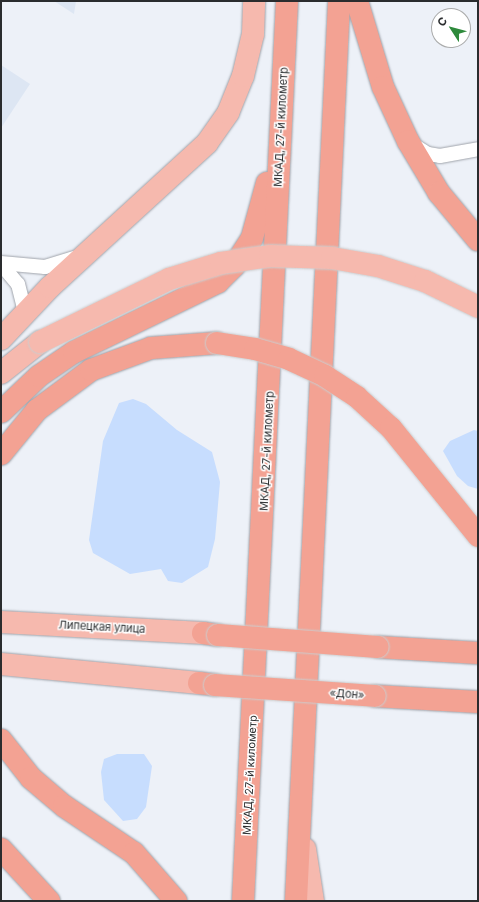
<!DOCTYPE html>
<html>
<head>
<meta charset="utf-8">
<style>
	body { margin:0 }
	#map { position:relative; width:479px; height:902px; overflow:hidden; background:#edf1f8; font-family:Inter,sans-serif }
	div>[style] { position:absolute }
	.built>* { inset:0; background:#dde6f3 }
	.green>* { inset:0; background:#c7ddfe }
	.roads { filter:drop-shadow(0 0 1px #a0a4ab) drop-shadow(0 0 1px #a0a4ab) }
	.minor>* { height:14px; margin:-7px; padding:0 7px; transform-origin:7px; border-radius:7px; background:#fff }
	.primary>* { height:22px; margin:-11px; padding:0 11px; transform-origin:11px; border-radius:11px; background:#f6b9ae }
	.trunk>* { height:22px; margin:-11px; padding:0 11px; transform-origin:11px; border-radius:11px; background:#f3a293 }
	.bridges { filter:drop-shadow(0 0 1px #cccccd) drop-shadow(0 0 1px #cccccd) }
	.primary-bridge>* { height:22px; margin:-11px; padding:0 11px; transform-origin:11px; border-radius:11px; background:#f6b9ae }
	.trunk-bridge>* { height:22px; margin:-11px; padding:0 11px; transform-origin:11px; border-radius:11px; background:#f3a293 }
	span { translate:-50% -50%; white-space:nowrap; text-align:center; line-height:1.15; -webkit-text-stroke:3px #fff; paint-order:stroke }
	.street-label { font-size:11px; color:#2a2c2e }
	.frame { position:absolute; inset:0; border:2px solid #2a2c2e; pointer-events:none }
	.north { position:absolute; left:431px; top:8px; width:40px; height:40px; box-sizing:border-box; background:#fff; border:1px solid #aaabab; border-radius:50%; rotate:306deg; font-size:11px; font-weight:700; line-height:16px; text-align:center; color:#2a2c2e }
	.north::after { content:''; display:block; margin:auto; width:14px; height:18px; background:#2e8a3c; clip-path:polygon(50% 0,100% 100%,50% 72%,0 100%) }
</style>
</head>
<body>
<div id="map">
	<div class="built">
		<i style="clip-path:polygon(54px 1px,76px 1px,74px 14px)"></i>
		<i style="clip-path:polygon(1px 65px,30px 84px,1px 128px)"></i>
	</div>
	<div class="green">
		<i style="clip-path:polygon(133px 399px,146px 404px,177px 430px,212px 452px,220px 482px,215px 539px,208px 567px,182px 583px,168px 581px,161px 569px,130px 574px,93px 553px,89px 540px,103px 441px,119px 403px)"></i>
		<i style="clip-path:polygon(474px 430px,478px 431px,478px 489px,468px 486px,457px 476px,443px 451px,450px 441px)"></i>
		<i style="clip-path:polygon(117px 754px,144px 754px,152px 766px,146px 807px,137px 819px,123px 821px,104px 800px,101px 772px,104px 759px)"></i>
	</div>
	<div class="roads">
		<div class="minor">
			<i style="left:412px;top:144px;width:19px;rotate:32deg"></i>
			<i style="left:428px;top:154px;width:12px;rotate:9deg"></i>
			<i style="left:440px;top:156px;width:39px;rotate:-10deg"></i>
			<i style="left:1px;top:263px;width:44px;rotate:5.2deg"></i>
			<i style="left:45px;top:267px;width:34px;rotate:-17deg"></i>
			<i style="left:1px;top:264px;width:26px;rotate:50deg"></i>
			<i style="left:18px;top:284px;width:30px;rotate:76deg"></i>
		</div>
		<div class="primary">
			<i style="left:1px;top:339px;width:71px;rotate:-46.7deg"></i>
			<i style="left:50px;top:287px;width:213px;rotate:-42.5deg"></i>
			<i style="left:207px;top:143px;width:37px;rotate:-55deg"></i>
			<i style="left:228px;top:113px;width:40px;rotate:-68deg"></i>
			<i style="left:243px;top:76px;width:43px;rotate:-76.6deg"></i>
			<i style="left:253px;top:34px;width:33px;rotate:-88deg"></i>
			<i style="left:1px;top:373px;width:50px;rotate:-38.5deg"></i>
			<i style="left:1px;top:622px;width:202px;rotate:3.1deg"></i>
			<i style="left:1px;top:664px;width:199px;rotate:5.5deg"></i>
			<i style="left:305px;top:849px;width:53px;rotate:81.3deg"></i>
		</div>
		<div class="trunk">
			<i style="left:357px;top:1px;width:90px;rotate:73.2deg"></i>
			<i style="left:383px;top:87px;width:60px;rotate:65.2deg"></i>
			<i style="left:408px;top:141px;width:61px;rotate:59.2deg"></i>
			<i style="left:439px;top:193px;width:61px;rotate:50.3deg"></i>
			<i style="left:1px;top:412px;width:52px;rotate:-43.5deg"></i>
			<i style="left:39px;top:376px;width:42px;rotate:-34.4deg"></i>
			<i style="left:74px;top:352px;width:160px;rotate:-25.9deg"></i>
			<i style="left:218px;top:282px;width:23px;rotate:-45deg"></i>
			<i style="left:234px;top:266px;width:33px;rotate:-57deg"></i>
			<i style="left:252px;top:238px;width:57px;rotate:-74.7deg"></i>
			<i style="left:1px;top:454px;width:57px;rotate:-50.7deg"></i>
			<i style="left:37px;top:410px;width:67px;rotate:-36.5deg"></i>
			<i style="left:91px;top:370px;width:64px;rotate:-20.1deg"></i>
			<i style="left:151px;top:348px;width:66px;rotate:-4.3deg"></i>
			<i style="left:203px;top:633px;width:15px;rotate:8deg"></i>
			<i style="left:378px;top:647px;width:100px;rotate:3.4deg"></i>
			<i style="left:199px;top:683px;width:16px;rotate:7deg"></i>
			<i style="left:375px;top:696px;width:103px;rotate:3.3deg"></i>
			<i style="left:1px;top:740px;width:48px;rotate:51.7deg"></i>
			<i style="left:31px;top:778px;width:43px;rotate:40.3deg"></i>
			<i style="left:64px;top:806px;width:84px;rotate:33.9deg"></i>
			<i style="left:134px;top:853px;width:64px;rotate:48.8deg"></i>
			<i style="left:1px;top:849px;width:71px;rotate:47.3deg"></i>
			<i style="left:243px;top:901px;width:901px;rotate:-87.2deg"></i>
			<i style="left:296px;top:901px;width:901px;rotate:-87.26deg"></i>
		</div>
	</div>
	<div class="bridges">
		<div class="primary-bridge">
			<i style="left:40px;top:342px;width:144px;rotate:-26deg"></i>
			<i style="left:169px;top:279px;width:54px;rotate:-17.1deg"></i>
			<i style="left:221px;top:263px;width:49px;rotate:-8.1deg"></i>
			<i style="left:270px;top:256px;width:62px;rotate:1.8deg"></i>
			<i style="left:332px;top:258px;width:47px;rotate:9.9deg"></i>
			<i style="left:378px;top:266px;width:49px;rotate:17.7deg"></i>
			<i style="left:425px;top:281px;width:59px;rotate:26.1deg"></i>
		</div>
		<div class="trunk-bridge">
			<i style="left:217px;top:343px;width:38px;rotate:9deg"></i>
			<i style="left:255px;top:349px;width:35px;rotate:16deg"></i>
			<i style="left:289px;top:359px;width:40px;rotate:25deg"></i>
			<i style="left:325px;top:376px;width:38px;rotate:33deg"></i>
			<i style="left:357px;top:397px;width:46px;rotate:42.4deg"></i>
			<i style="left:391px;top:428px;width:139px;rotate:51.1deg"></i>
			<i style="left:218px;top:635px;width:160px;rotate:4.3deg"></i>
			<i style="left:215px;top:685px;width:160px;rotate:3.9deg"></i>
		</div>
	</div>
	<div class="street-label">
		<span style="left:281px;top:127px;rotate:-87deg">МКАД, 27-й километр</span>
		<span style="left:267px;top:451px;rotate:-87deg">МКАД, 27-й километр</span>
		<span style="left:102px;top:627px;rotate:3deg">Липецкая улица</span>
		<span style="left:347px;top:694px;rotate:4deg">«Дон»</span>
		<span style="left:250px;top:775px;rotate:-87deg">МКАД, 27-й километр</span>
	</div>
	<div class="frame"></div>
	<div class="north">С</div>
</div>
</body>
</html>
